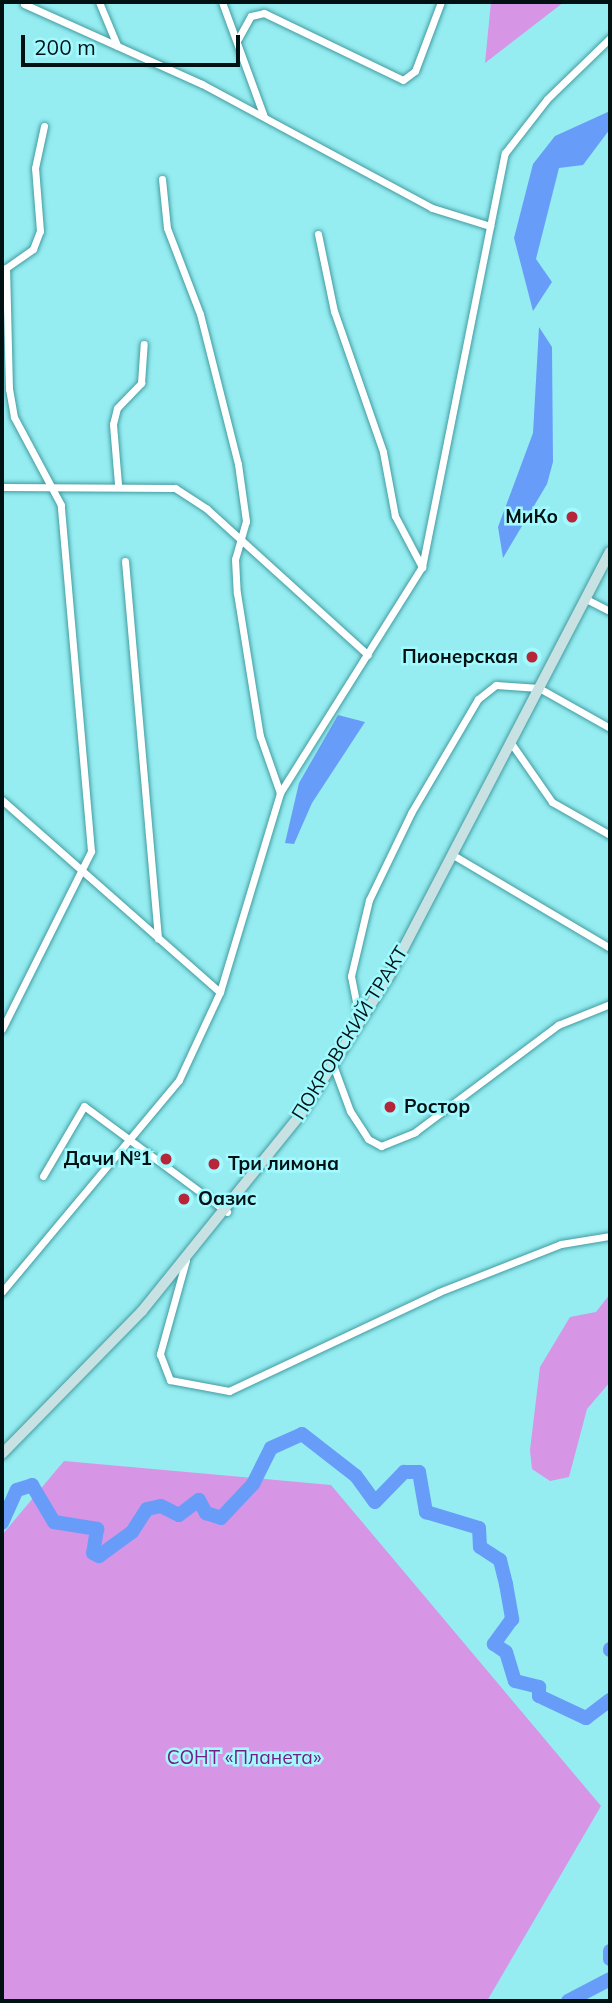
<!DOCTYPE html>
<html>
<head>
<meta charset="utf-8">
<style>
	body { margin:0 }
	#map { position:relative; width:612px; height:2003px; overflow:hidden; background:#95edf1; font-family:Mulish,sans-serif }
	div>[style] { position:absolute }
	.green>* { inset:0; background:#d695e5 }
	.water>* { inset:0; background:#679df8 }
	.river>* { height:14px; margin:-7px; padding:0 7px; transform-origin:7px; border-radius:7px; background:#679df8 }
	.roads { filter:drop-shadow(0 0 2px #429ca1) drop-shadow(0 0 2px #429ca1) }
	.street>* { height:7px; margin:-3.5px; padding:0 3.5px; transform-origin:3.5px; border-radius:3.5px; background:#fff }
	.secondary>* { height:10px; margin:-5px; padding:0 5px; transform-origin:5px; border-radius:5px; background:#c8e2e3 }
	.dots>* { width:19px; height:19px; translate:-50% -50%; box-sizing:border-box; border:4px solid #a2faff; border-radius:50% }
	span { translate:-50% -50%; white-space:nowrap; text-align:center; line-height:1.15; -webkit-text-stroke:5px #a2faff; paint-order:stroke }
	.poi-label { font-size:19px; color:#001113; font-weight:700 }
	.right { translate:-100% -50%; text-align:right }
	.left { translate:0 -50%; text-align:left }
	.street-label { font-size:19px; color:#001113 }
	.park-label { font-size:19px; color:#761d88 }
	.frame { position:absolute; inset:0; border:4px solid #001113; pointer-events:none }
	.scale { position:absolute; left:21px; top:35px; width:219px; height:32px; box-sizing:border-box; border:4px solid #001113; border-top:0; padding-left:9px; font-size:21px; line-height:24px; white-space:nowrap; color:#001113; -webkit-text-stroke:5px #a2faff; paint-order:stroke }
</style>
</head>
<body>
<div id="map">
	<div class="green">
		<i style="clip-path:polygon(491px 2px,564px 2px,485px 63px)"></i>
		<i style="clip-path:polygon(610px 1294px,610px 1382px,587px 1409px,569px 1477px,550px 1481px,532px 1469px,530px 1450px,540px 1367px,570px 1317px,596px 1312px)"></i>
		<i style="clip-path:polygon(64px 1461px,331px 1485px,601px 1806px,487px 2001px,2px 2001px,2px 1535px)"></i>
	</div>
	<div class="water">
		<i style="clip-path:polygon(610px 111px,610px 129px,583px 165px,559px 168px,536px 259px,552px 282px,533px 311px,514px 238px,533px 164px,555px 136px)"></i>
		<i style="clip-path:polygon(539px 327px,552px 347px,553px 462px,547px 484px,503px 558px,498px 527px,533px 433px)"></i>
		<i style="clip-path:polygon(338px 715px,365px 722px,312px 803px,294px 844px,285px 843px,299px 783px)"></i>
	</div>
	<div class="river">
		<i style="left:2px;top:1523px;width:36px;rotate:-66deg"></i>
		<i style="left:17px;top:1490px;width:16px;rotate:-18deg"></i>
		<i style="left:32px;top:1485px;width:43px;rotate:59.3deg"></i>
		<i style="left:54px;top:1522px;width:44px;rotate:9.2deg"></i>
		<i style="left:97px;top:1529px;width:24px;rotate:99deg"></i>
		<i style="left:93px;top:1553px;width:7px;rotate:27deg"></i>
		<i style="left:99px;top:1556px;width:41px;rotate:-36deg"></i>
		<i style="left:132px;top:1532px;width:27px;rotate:-57deg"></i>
		<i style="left:147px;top:1509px;width:14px;rotate:-12deg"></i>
		<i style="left:161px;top:1506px;width:20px;rotate:27deg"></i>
		<i style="left:179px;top:1515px;width:25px;rotate:-37deg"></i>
		<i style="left:199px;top:1500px;width:15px;rotate:62deg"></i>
		<i style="left:206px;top:1513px;width:16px;rotate:18deg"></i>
		<i style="left:221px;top:1518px;width:47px;rotate:-46.7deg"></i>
		<i style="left:253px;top:1484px;width:40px;rotate:-63.4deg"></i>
		<i style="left:271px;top:1448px;width:34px;rotate:-24deg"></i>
		<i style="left:302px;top:1434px;width:68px;rotate:37.9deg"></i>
		<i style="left:356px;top:1476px;width:32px;rotate:54deg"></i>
		<i style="left:375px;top:1502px;width:42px;rotate:-46deg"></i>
		<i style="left:404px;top:1472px;width:15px"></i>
		<i style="left:419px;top:1472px;width:41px;rotate:80.1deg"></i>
		<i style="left:426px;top:1512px;width:55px;rotate:16.8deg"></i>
		<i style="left:479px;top:1528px;width:19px;rotate:87deg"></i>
		<i style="left:480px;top:1547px;width:24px;rotate:33deg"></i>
		<i style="left:500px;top:1560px;width:25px;rotate:76deg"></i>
		<i style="left:506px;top:1584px;width:36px;rotate:80deg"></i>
		<i style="left:512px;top:1619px;width:31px;rotate:126deg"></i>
		<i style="left:494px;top:1644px;width:14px;rotate:34deg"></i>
		<i style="left:506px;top:1652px;width:30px;rotate:73deg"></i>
		<i style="left:515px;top:1681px;width:25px;rotate:14deg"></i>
		<i style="left:539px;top:1687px;width:9px;rotate:90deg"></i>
		<i style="left:539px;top:1696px;width:52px;rotate:25.1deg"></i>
		<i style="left:586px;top:1718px;width:30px;rotate:-37deg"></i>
		<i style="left:610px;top:1649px;width:1px;rotate:90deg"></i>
		<i style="left:610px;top:1951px;width:8px;rotate:90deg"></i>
		<i style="left:568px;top:2001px;width:47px;rotate:-27.6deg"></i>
	</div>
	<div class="roads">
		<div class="street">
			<i style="left:99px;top:2px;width:47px;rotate:67.3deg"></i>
			<i style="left:222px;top:2px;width:122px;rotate:69.9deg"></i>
			<i style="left:24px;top:4px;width:195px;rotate:24.2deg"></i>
			<i style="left:202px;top:84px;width:261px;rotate:28.3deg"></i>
			<i style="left:432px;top:208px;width:61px;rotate:17.2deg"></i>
			<i style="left:238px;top:39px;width:26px;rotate:-61deg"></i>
			<i style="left:251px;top:16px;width:13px;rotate:-13deg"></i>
			<i style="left:264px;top:13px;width:154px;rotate:25.7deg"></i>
			<i style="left:403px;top:80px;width:15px;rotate:-37deg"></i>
			<i style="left:415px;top:71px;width:74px;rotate:-69.4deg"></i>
			<i style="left:162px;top:179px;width:49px;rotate:84.2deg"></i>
			<i style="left:167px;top:228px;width:92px;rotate:69deg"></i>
			<i style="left:200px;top:314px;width:155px;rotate:75.8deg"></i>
			<i style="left:238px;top:464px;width:58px;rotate:82deg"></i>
			<i style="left:246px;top:521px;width:40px;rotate:106deg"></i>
			<i style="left:235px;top:559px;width:34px;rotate:87deg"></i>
			<i style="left:237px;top:593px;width:145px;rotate:80.9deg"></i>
			<i style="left:260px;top:736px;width:60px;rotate:70.7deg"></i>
			<i style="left:318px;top:234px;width:79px;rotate:78.3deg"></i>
			<i style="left:334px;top:311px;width:149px;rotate:70.8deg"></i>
			<i style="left:383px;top:452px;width:65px;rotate:79.4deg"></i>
			<i style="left:395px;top:516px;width:58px;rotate:62.1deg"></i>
			<i style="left:118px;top:484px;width:60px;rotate:-94.8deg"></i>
			<i style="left:113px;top:424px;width:16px;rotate:-76deg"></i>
			<i style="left:117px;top:408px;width:35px;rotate:-46deg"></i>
			<i style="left:141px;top:383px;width:39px;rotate:-86deg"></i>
			<i style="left:2px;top:487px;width:173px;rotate:0.3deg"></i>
			<i style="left:175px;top:488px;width:38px;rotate:33deg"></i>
			<i style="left:207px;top:509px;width:217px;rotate:42.2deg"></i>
			<i style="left:125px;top:561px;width:379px;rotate:85deg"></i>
			<i style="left:586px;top:599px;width:27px;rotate:27deg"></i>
			<i style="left:511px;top:743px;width:72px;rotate:55.2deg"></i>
			<i style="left:552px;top:802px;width:67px;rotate:29.6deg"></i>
			<i style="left:2px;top:800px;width:290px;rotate:41.4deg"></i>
			<i style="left:220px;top:992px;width:97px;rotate:115deg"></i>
			<i style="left:179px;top:1080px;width:276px;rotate:129.9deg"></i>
			<i style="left:453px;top:855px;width:182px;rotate:30.6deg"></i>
			<i style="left:220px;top:992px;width:208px;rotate:-73.2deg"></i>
			<i style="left:280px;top:793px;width:267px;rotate:-57.9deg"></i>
			<i style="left:422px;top:567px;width:422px;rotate:-78.7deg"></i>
			<i style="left:505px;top:153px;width:68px;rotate:-52.1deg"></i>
			<i style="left:547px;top:99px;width:88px;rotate:-44.1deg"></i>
			<i style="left:360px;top:1022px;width:47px;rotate:-101.1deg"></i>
			<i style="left:351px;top:976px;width:78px;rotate:-76.7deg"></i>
			<i style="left:369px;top:900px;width:97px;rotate:-64.2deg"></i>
			<i style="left:411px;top:813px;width:132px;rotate:-59.6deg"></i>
			<i style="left:478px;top:699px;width:23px;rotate:-38deg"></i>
			<i style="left:496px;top:685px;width:43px;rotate:4deg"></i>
			<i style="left:539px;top:688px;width:81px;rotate:29.4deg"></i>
			<i style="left:2px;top:1029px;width:199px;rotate:-63.4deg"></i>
			<i style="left:91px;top:851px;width:347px;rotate:-95deg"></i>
			<i style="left:61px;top:505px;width:100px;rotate:-118.1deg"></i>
			<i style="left:14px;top:417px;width:28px;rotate:-100deg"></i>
			<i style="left:9px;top:389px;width:121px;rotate:-91.4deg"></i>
			<i style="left:6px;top:268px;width:33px;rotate:-35deg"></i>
			<i style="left:33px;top:249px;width:19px;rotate:-69deg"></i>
			<i style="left:40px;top:231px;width:63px;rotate:-94.5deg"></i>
			<i style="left:35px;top:168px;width:43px;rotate:-77.9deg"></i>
			<i style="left:333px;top:1065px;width:49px;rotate:69.7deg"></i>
			<i style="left:350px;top:1111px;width:33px;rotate:57deg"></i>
			<i style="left:368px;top:1139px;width:15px;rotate:28deg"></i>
			<i style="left:381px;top:1146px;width:37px;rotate:-22deg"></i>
			<i style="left:415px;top:1132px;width:179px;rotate:-36.8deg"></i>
			<i style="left:558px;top:1025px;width:56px;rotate:-22deg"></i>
			<i style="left:43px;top:1176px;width:81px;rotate:-59.6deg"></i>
			<i style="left:84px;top:1106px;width:178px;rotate:36.5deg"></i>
			<i style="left:186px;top:1260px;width:98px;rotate:105.5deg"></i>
			<i style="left:160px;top:1354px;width:28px;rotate:69deg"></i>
			<i style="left:170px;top:1380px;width:60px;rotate:10.6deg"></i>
			<i style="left:229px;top:1391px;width:232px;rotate:-25.2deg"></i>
			<i style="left:439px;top:1292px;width:131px;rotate:-21.5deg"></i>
			<i style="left:561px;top:1244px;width:50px;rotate:-9.3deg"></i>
		</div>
		<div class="secondary">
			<i style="left:2px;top:1454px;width:200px;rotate:-45.6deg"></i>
			<i style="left:142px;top:1311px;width:253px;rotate:-51.1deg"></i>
			<i style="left:301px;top:1114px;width:164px;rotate:-57.5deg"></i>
			<i style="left:389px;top:976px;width:478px;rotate:-62.5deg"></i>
		</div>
	</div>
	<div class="dots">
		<i style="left:572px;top:517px;background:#b62538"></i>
		<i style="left:532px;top:657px;background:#b62538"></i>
		<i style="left:390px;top:1107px;background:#b62538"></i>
		<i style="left:166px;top:1159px;background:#b62538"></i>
		<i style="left:214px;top:1164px;background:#b62538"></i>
		<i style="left:184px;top:1199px;background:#b62538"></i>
	</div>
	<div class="poi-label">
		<span class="right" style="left:558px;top:517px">МиКо</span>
		<span class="right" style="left:518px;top:657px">Пионерская</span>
		<span class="left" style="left:404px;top:1107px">Ростор</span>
		<span class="right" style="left:152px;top:1159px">Дачи №1</span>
		<span class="left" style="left:228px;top:1164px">Три лимона</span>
		<span class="left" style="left:198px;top:1199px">Оазис</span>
	</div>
	<div class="street-label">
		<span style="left:350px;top:1033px;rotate:-58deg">ПОКРОВСКИЙ ТРАКТ</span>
	</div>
	<div class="park-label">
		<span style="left:244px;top:1758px">СОНТ «Планета»</span>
	</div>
	<div class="frame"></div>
	<div class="scale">200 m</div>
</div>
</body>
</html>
